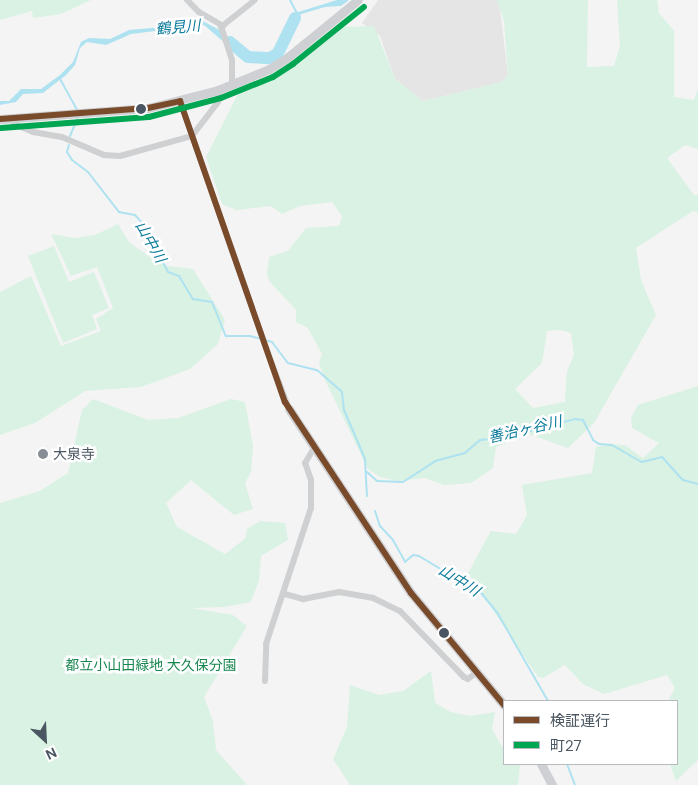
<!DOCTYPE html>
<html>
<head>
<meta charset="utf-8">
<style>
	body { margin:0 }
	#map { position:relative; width:698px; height:785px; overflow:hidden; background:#f4f4f4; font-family:"DM Sans","Noto Sans JP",sans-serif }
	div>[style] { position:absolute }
	.education>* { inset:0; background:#e6e5e6 }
	.green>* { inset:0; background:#d9f2e3 }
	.water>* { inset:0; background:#aee2f0 }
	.stream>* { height:2px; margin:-1px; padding:0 1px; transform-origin:1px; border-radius:1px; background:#aee2f0 }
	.river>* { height:12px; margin:-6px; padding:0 6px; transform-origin:6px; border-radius:6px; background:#aee2f0 }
	.street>* { height:6px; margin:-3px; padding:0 3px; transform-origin:3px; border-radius:3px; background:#ced0d2 }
	.secondary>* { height:9px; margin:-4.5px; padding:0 4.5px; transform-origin:4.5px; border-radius:4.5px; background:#ced0d4 }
	.bus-1>* { height:6px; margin:-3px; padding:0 3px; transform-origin:3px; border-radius:3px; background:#7a4b2a }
	.bus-2>* { height:6px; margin:-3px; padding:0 3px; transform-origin:3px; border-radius:3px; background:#00a651 }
	.dots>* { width:14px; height:14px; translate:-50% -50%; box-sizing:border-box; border:2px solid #fff; border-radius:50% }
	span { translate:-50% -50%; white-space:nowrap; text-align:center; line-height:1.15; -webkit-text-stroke:5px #fff; paint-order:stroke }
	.poi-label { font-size:14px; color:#4a5661 }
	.left { translate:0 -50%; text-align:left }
	.park-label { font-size:14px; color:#17864f }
	.water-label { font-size:15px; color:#0c7c9b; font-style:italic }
	.legend { position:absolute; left:503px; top:700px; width:175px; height:65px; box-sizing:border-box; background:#fff; border:1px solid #b7bbc0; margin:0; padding:6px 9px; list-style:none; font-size:15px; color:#4a5661 }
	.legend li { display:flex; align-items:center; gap:10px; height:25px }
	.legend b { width:25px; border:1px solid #b7bbc0 }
	.north { position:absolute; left:20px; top:715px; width:50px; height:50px; -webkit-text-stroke:4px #fff; paint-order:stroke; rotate:155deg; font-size:14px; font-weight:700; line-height:20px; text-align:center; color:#4a5661 }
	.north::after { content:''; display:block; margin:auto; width:18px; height:22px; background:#4a5661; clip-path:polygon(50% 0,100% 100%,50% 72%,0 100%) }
</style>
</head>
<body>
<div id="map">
	<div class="education">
		<i style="clip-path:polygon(378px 0,499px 0,508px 75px,502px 82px,423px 101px,395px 79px,380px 36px,362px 23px)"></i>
	</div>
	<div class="green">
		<i style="clip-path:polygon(0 0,91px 0,61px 14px,33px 18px,32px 11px,0 20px)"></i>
		<i style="clip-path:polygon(evenodd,497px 0,588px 0,587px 67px,614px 66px,620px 46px,617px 0,657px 0,659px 13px,674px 31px,674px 97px,694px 100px,698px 89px,698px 149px,685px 145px,667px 158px,694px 195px,698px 195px,698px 213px,693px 211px,636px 248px,641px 280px,656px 315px,594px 423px,568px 448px,529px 434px,496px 447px,493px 468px,471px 483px,444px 485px,425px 478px,397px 481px,380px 477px,368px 469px,326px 382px,319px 363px,322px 354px,308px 328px,296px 322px,296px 310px,269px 281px,267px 274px,269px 257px,288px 251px,306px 228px,339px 226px,342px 216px,332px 202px,300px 206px,282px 214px,271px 206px,236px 210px,222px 204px,206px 157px,240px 90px,290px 65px,342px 27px,374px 26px,395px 79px,423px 101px,502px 82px,508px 75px,504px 21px,497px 0,560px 330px,571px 333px,574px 355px,567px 371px,565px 402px,533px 408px,515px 389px,542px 363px,547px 331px,560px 330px)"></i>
		<i style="clip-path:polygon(118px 224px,129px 242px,147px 255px,168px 266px,193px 269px,225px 320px,218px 344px,190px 369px,141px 387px,85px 391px,35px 423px,0 435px,0 292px,31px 276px,61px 346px,101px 331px,96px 319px,113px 308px,97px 267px,71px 276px,51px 234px,75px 238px,95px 235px)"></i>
		<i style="clip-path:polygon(54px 246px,69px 282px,94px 272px,109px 308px,92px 315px,97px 329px,63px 343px,28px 256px)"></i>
		<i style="clip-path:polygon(698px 386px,698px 760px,676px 781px,670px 764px,677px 764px,677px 701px,668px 701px,675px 688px,667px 675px,604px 694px,583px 684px,565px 665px,543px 678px,538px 677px,468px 573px,491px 531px,516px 534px,527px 515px,522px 485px,592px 473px,596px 447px,607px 444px,625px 445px,643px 458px,659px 443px,632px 428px,631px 417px,638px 405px)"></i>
		<i style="clip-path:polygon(93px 399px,148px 420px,178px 418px,231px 399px,245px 402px,253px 446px,251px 472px,245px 483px,253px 509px,234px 515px,191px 480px,166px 503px,177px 527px,225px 554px,246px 538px,247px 529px,260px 521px,285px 523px,288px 540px,261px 556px,259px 580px,251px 602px,224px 607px,191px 608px,233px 615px,247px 626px,204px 697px,213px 721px,216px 750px,247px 785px,0 785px,0 503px,40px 491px,68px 473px,82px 410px)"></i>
		<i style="clip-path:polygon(431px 671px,435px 703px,451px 712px,470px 716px,495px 712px,492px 729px,504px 750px,504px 764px,520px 765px,518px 785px,350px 785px,333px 759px,347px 727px,350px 685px,379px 695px,403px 691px)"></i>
	</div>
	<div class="water">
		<i style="clip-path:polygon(337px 0,349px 0,341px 6px,325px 7px,301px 14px,274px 58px,264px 64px,241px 57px,204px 25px,131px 34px,106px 45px,87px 42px,80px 48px,75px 65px,66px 75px,43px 93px,23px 94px,16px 102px,0 105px,0 101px,9px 101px,21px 89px,41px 89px,60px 75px,73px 62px,81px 42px,89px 38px,110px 39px,129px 30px,184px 25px,199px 19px,225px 33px,241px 54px,260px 61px,275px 50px,295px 13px)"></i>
	</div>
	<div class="stream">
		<i style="left:290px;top:0;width:15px;rotate:62deg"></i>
		<i style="left:60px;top:79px;width:35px;rotate:61deg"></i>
		<i style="left:70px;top:136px;width:21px;rotate:-67deg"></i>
		<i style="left:69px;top:145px;width:7px;rotate:106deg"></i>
		<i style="left:67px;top:152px;width:9px;rotate:58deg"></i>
		<i style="left:72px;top:160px;width:20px;rotate:37deg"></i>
		<i style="left:88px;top:172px;width:51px;rotate:52.2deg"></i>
		<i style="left:119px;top:212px;width:16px;rotate:11deg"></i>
		<i style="left:135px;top:215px;width:12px;rotate:48deg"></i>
		<i style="left:143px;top:224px;width:54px;rotate:62.5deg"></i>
		<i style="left:168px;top:272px;width:12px;rotate:20deg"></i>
		<i style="left:179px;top:276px;width:27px;rotate:59deg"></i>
		<i style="left:193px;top:299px;width:19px;rotate:9deg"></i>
		<i style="left:212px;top:302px;width:37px;rotate:68deg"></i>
		<i style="left:226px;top:336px;width:24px"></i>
		<i style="left:250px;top:336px;width:23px;rotate:15deg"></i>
		<i style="left:272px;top:342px;width:26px;rotate:53deg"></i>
		<i style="left:288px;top:363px;width:30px;rotate:14deg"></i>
		<i style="left:317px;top:370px;width:33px;rotate:41deg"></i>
		<i style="left:342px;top:392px;width:18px;rotate:84deg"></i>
		<i style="left:344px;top:410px;width:53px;rotate:66.8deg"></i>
		<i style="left:365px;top:459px;width:37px;rotate:87deg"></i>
		<i style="left:367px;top:472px;width:13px;rotate:42deg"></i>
		<i style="left:377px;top:481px;width:26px;rotate:2deg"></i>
		<i style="left:403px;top:482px;width:38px;rotate:-33deg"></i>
		<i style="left:435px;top:461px;width:31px;rotate:-15deg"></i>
		<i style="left:465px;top:453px;width:20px;rotate:-41deg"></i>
		<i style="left:480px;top:440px;width:25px;rotate:-5deg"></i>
		<i style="left:505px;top:438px;width:73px;rotate:-15.2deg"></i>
		<i style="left:575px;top:419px;width:8px;rotate:7deg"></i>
		<i style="left:583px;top:420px;width:22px;rotate:63deg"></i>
		<i style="left:593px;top:440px;width:7px;rotate:34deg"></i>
		<i style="left:599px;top:444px;width:13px;rotate:4deg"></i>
		<i style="left:612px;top:445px;width:34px;rotate:30deg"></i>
		<i style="left:642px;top:462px;width:21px;rotate:-14deg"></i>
		<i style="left:662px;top:457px;width:31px;rotate:48deg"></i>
		<i style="left:683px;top:480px;width:16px;rotate:15deg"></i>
		<i style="left:375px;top:511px;width:16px;rotate:72deg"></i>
		<i style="left:380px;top:526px;width:19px;rotate:47deg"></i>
		<i style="left:393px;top:540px;width:25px;rotate:61deg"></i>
		<i style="left:405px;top:562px;width:11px;rotate:-41deg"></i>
		<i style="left:413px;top:555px;width:6px;rotate:9deg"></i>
		<i style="left:419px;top:556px;width:74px;rotate:31.1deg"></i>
		<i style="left:482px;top:594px;width:26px;rotate:51deg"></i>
		<i style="left:498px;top:614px;width:100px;rotate:60.1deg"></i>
		<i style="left:567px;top:764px;width:22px;rotate:69deg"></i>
	</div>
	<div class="river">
		<i style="left:230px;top:42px;width:23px;rotate:40deg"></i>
		<i style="left:248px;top:57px;width:22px;rotate:3deg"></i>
		<i style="left:270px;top:58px;width:9px;rotate:-32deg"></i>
		<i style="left:278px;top:53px;width:39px;rotate:-64deg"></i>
	</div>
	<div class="street">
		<i style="left:187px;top:0;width:17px;rotate:45deg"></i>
		<i style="left:199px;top:12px;width:28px;rotate:30deg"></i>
		<i style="left:232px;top:85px;width:25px;rotate:-90deg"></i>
		<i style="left:232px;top:60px;width:35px;rotate:-108deg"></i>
		<i style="left:221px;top:27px;width:43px;rotate:-38.5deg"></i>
		<i style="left:180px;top:101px;width:250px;rotate:70.8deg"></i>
		<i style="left:11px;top:119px;width:8px;rotate:50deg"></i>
		<i style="left:16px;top:125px;width:18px;rotate:22deg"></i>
		<i style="left:33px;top:132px;width:29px;rotate:10deg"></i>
		<i style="left:62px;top:137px;width:46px;rotate:23.2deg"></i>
		<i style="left:104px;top:155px;width:16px;rotate:4deg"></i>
		<i style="left:120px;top:156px;width:75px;rotate:-15.5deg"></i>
		<i style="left:192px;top:136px;width:43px;rotate:-52.6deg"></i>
		<i style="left:218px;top:102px;width:12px;rotate:-90deg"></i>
		<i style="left:264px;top:343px;width:71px;rotate:69.3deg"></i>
		<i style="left:285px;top:594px;width:19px;rotate:16deg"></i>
		<i style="left:303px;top:599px;width:37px;rotate:-11deg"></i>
		<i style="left:339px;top:592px;width:35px;rotate:10deg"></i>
		<i style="left:373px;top:598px;width:30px;rotate:26deg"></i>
		<i style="left:400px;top:611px;width:92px;rotate:45.9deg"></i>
		<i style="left:464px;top:677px;width:4px;rotate:27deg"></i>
		<i style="left:468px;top:679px;width:11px;rotate:-38deg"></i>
		<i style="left:265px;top:681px;width:37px;rotate:-88deg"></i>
		<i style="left:266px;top:644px;width:143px;rotate:-71.7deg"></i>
		<i style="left:311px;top:508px;width:28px;rotate:-90deg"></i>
		<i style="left:311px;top:480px;width:18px;rotate:-109deg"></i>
		<i style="left:305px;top:463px;width:17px;rotate:-59deg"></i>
	</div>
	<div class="secondary">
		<i style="left:0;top:119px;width:148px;rotate:-4.3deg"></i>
		<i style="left:148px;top:108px;width:72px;rotate:-14.4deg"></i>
		<i style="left:218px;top:90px;width:55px;rotate:-22.4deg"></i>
		<i style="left:269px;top:69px;width:22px;rotate:-32deg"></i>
		<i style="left:288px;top:57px;width:90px;rotate:-39.2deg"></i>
		<i style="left:289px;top:409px;width:221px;rotate:56.5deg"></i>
		<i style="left:411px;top:593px;width:146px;rotate:50.3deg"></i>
		<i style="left:541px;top:764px;width:24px;rotate:62deg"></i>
	</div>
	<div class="bus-1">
		<i style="left:0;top:119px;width:148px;rotate:-4.3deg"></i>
		<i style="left:148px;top:108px;width:33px;rotate:-12deg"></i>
		<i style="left:180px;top:101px;width:319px;rotate:70.8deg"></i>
		<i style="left:285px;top:402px;width:229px;rotate:56.6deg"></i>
		<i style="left:411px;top:593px;width:146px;rotate:50.3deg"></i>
	</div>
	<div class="bus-2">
		<i style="left:1px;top:128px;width:148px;rotate:-4.3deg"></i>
		<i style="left:149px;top:117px;width:74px;rotate:-14.8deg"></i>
		<i style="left:221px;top:98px;width:56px;rotate:-22deg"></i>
		<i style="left:273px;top:77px;width:24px;rotate:-33deg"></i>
		<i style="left:293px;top:64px;width:91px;rotate:-38.8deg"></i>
	</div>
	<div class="dots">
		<i style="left:141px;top:109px;background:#4a5661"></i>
		<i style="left:43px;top:454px;background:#868d94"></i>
		<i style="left:444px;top:633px;background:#4a5661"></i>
	</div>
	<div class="poi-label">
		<span class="left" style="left:53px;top:454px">大泉寺</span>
	</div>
	<div class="park-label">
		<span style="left:151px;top:665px">都立小山田緑地 大久保分園</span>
	</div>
	<div class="water-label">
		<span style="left:178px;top:28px;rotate:-5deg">鶴見川</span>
		<span style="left:150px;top:242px;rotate:60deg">山中川</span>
		<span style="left:525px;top:430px;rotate:-13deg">善治ヶ谷川</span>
		<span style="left:459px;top:581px;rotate:32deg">山中川</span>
	</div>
	<ul class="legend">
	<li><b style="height:6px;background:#7a4b2a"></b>検証運行</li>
	<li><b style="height:6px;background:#00a651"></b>町27</li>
	</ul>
	<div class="north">N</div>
</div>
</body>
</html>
